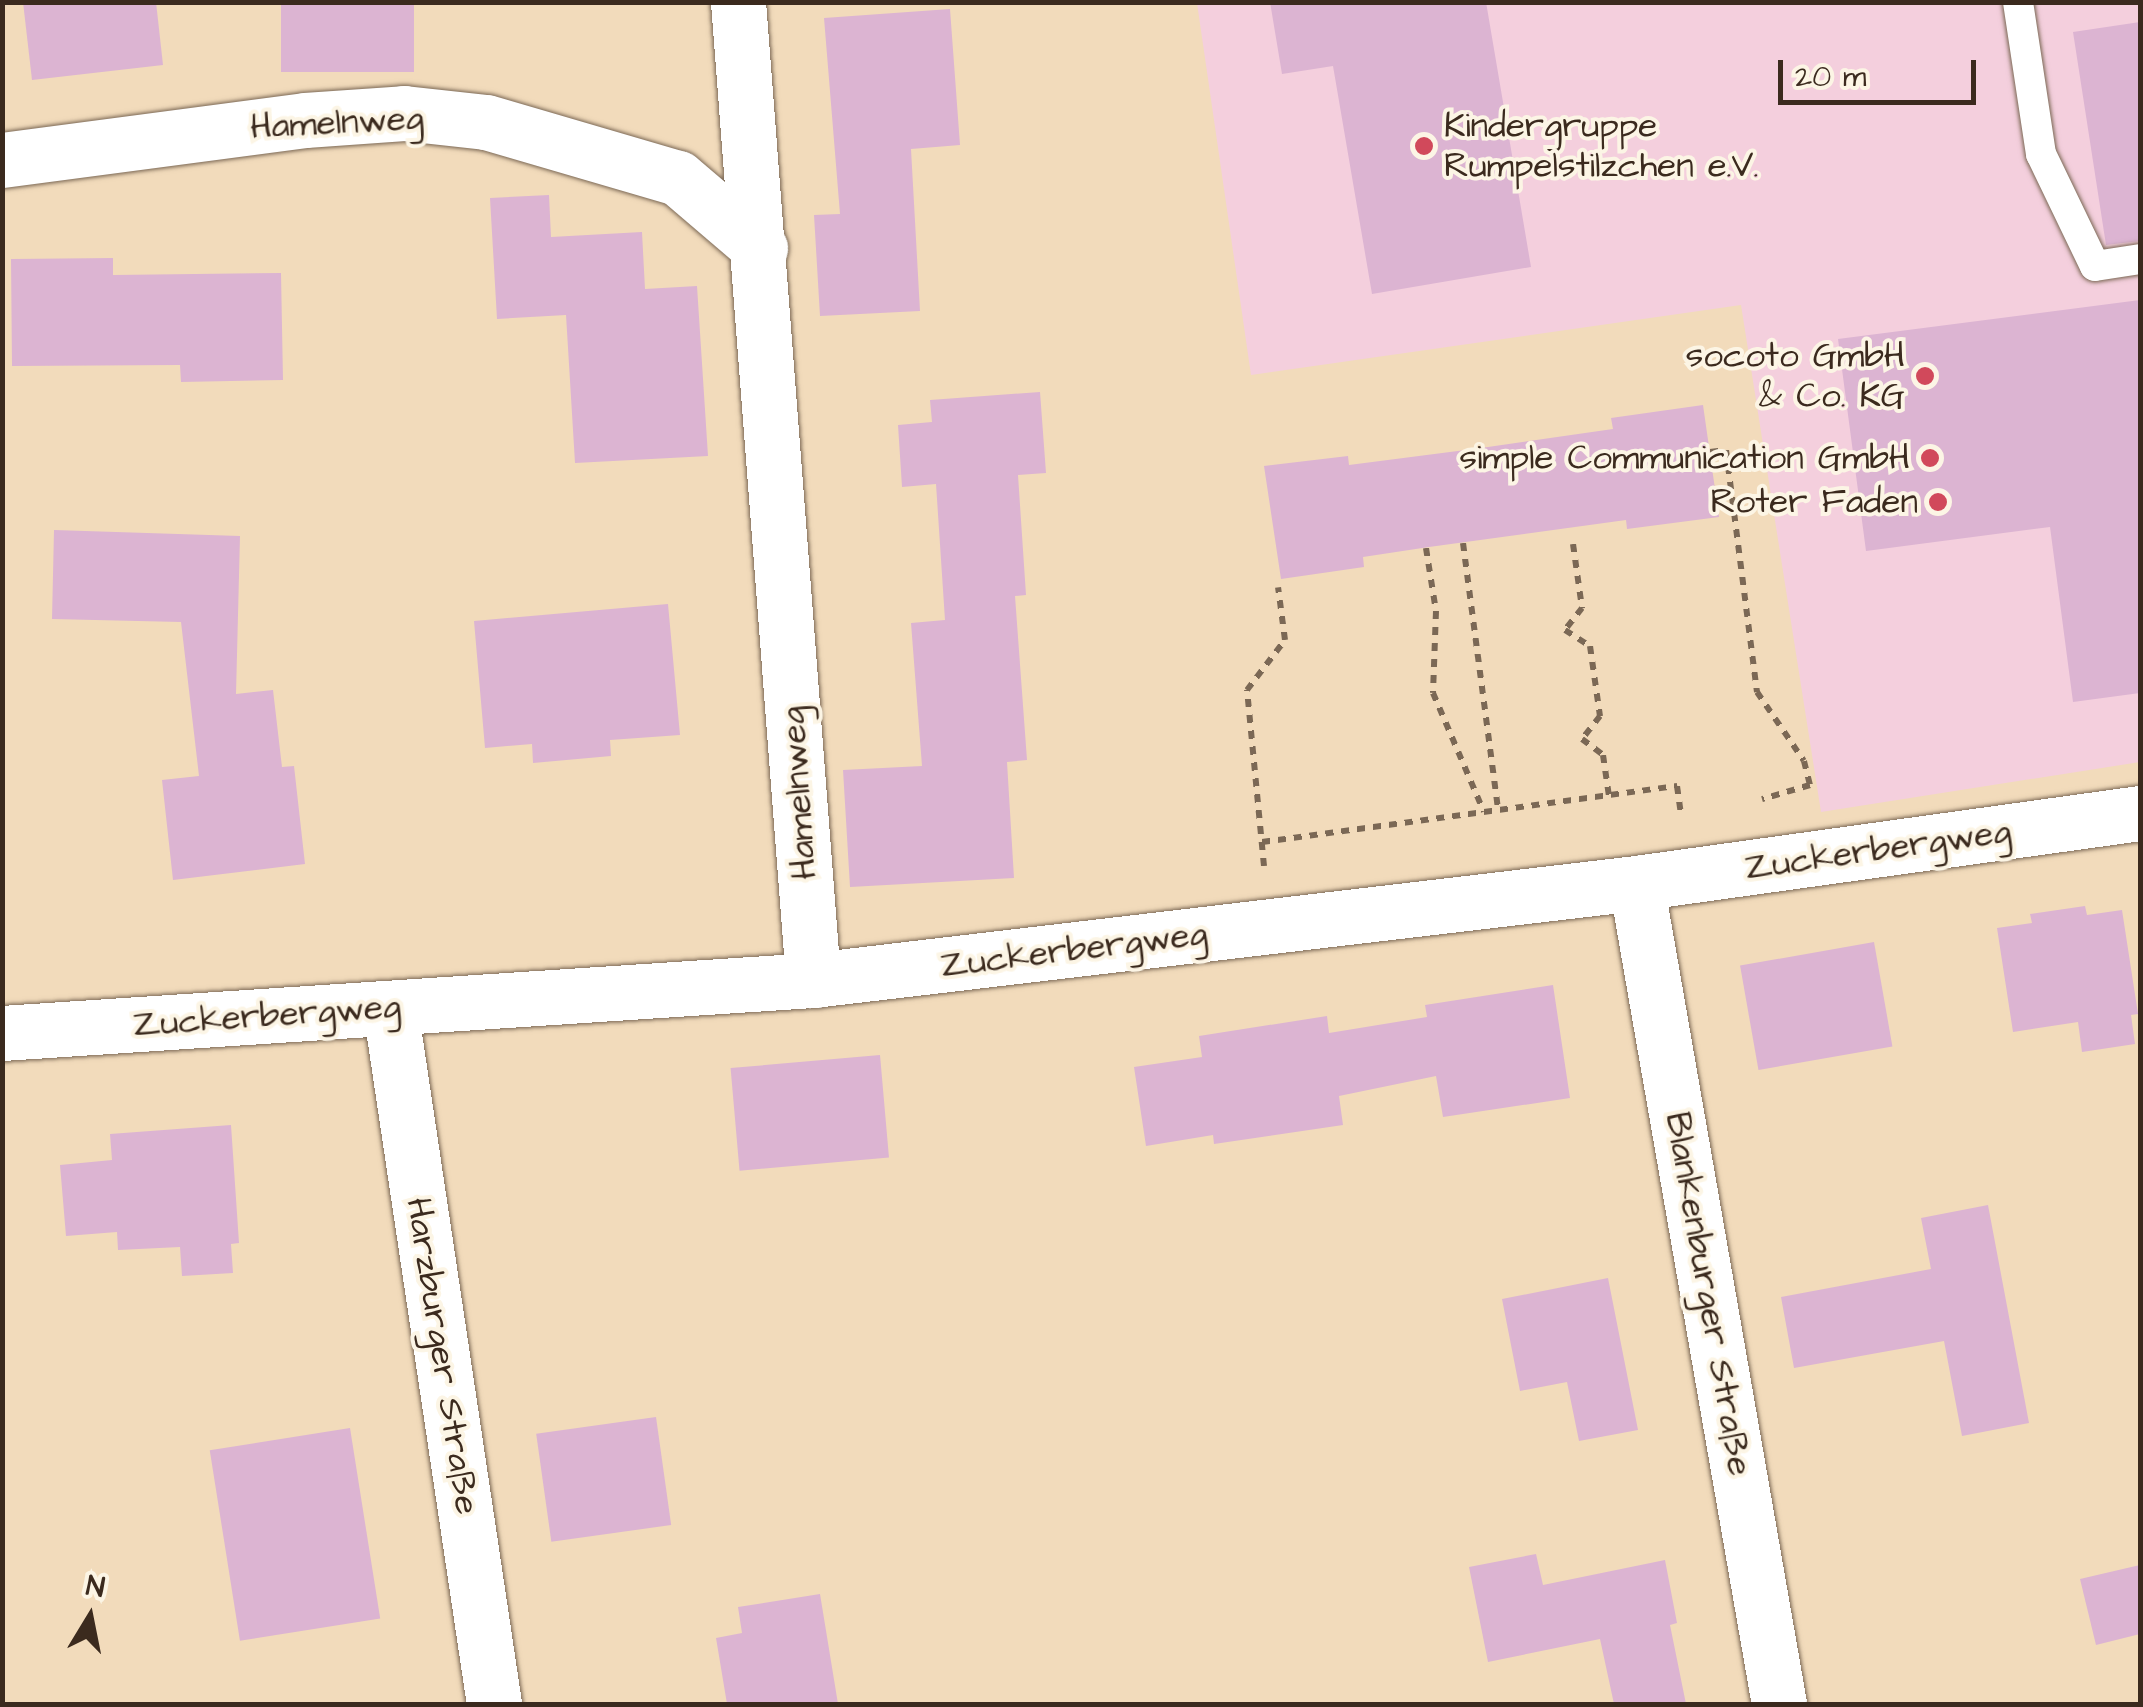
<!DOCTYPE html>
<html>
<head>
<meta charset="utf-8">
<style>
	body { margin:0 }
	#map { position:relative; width:2143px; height:1707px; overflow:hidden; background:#f2dbbb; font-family:"Architects Daughter",sans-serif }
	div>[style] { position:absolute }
	.built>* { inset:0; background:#f4cfdd }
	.building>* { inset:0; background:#dcb4d2; transform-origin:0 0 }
	.path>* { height:6px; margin-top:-3px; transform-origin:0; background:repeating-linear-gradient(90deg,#7b6855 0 8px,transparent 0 16px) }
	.roads { filter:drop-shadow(0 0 2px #7b6855) drop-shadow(0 0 2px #7b6855) }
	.service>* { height:30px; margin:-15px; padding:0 15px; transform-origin:15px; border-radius:15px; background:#fff }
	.minor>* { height:55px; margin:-27.5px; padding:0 27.5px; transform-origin:27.5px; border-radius:27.5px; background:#fff }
	.dots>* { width:28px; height:28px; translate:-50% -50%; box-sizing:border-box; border:5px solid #fcf5e5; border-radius:50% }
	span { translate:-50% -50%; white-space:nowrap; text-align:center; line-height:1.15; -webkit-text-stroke:8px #fcf5e5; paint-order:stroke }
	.street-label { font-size:35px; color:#3b2a1e }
	.poi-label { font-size:35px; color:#3b2a1e }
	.left { translate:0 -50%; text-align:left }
	.right { translate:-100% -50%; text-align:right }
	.frame { position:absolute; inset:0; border:5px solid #3b2a1e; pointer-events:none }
	.north { position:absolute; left:40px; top:1567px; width:100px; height:100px; -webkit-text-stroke:8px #fcf5e5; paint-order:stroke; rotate:10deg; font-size:28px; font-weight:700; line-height:40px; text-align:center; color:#3b2a1e }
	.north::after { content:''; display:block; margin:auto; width:35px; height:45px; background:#3b2a1e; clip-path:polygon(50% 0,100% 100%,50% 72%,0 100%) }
	.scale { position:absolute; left:1778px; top:60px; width:198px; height:45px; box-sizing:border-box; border:5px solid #3b2a1e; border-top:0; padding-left:12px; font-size:30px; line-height:35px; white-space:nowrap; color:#3b2a1e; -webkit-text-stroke:8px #fcf5e5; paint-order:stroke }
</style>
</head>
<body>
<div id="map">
	<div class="built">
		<i style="clip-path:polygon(1197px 3px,2140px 3px,2140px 762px,1821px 812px,1741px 305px,1251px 375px)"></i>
	</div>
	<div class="building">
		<i style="clip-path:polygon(23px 2px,156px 2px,163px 65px,32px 80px)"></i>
		<i style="left:281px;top:2px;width:133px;height:70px"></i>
		<i style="clip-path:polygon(1270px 2px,1486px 2px,1531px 267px,1372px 294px,1333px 66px,1282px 74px)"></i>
		<i style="clip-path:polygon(950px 9px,960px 145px,911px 149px,920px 311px,820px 316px,814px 215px,840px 214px,824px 18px)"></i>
		<i style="clip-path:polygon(2140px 22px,2140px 241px,2106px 245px,2073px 32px)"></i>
		<i style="clip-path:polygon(549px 195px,551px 237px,642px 232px,645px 289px,697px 286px,708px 456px,575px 463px,566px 315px,497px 319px,490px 198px)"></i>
		<i style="clip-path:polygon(113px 258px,113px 275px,281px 273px,283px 380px,181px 382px,180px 365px,12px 366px,11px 259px)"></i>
		<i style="clip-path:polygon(2140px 300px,2140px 693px,2073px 702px,2050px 527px,1866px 551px,1838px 339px)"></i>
		<i style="clip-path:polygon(1040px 392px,1046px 473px,1018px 475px,1026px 595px,1015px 596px,1027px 760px,1007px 762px,1014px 878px,850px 887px,843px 770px,922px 766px,911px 623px,945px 620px,936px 484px,902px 487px,898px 425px,932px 422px,930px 400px)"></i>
		<i style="clip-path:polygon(1703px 405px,1719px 517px,1627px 529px,1626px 520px,1429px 547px,1363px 557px,1364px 567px,1281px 579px,1264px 466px,1348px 456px,1349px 465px,1481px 448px,1613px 429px,1611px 418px)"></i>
		<i style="clip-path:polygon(54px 530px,240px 536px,236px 694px,273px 690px,282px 767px,294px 766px,305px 864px,173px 880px,162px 780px,199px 776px,181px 622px,52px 619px)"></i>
		<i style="clip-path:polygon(668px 604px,680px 735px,610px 740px,611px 756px,533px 763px,532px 744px,485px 748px,474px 621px)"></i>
		<i style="clip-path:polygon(2085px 906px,2087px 915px,2122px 910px,2138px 1014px,2131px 1015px,2135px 1044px,2082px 1052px,2078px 1022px,2013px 1032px,1997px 928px,2032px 923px,2030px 914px)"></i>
		<i style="left:1874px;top:942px;width:106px;height:136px;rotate:80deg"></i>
		<i style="clip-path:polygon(1553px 985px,1570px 1098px,1443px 1117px,1436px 1076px,1339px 1096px,1343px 1125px,1214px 1144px,1213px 1135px,1146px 1146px,1134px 1067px,1202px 1057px,1199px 1036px,1327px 1016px,1329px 1033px,1427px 1017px,1425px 1005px)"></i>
		<i style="left:880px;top:1055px;width:103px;height:150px;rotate:85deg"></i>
		<i style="clip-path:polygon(231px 1125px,239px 1243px,231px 1244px,233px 1273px,182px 1276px,180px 1247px,118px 1250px,117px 1232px,66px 1236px,60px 1165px,112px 1160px,110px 1134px)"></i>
		<i style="clip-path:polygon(1988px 1205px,2029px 1423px,1962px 1436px,1944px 1341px,1794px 1368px,1781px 1297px,1931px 1269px,1921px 1218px)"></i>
		<i style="clip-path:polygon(1608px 1278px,1638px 1430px,1579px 1441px,1567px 1382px,1520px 1391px,1502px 1299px)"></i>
		<i style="left:656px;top:1417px;width:109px;height:121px;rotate:82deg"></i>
		<i style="left:350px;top:1428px;width:193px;height:142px;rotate:81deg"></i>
		<i style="clip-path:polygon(1536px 1554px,1543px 1585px,1665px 1560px,1677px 1623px,1670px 1625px,1686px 1704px,1614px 1704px,1600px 1639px,1488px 1662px,1469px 1567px)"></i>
		<i style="clip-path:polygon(2140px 1565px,2140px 1634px,2096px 1645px,2080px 1579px)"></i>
		<i style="clip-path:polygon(820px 1594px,838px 1704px,727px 1704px,716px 1638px,742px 1633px,738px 1607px)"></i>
	</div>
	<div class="path">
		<i style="left:1710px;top:452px;width:16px;rotate:-7deg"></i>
		<i style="left:1726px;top:450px;width:244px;rotate:82.7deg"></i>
		<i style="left:1757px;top:692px;width:83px;rotate:55.7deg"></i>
		<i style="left:1804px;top:761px;width:25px;rotate:76deg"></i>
		<i style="left:1810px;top:785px;width:50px;rotate:163.7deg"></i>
		<i style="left:1463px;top:543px;width:269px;rotate:82.5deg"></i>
		<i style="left:1573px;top:544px;width:65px;rotate:82deg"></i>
		<i style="left:1582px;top:608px;width:28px;rotate:128deg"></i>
		<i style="left:1565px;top:630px;width:30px;rotate:33deg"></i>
		<i style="left:1590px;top:646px;width:71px;rotate:81.9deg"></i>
		<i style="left:1600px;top:716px;width:29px;rotate:128deg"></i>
		<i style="left:1582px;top:739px;width:26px;rotate:37deg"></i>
		<i style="left:1603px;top:755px;width:41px;rotate:81.7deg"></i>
		<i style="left:1426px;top:548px;width:64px;rotate:81deg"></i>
		<i style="left:1436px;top:611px;width:82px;rotate:92.1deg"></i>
		<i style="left:1433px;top:693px;width:129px;rotate:66.8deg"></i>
		<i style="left:1262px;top:842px;width:419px;rotate:-7.7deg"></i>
		<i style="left:1677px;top:786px;width:30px;rotate:82deg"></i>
		<i style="left:1264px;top:866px;width:177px;rotate:-95.5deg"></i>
		<i style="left:1247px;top:690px;width:63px;rotate:-52.8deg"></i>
		<i style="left:1285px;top:640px;width:53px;rotate:-97.5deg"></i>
	</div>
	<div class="roads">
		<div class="service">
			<i style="left:2018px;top:2px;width:154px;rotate:81.4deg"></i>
			<i style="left:2041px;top:154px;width:124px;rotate:64.3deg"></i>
			<i style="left:2095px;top:266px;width:46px;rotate:-8.8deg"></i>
		</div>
		<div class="minor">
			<i style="left:738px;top:2px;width:981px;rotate:85.61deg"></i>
			<i style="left:2px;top:160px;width:306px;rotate:-7.5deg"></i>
			<i style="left:305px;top:120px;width:99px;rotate:-4deg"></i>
			<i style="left:404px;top:113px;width:82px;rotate:6.3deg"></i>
			<i style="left:486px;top:122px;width:200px;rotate:16.3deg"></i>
			<i style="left:678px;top:178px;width:108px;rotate:40.5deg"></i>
			<i style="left:1636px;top:883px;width:833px;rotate:80.12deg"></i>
			<i style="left:390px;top:1008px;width:704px;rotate:81.5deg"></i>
			<i style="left:2px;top:1033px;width:813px;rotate:-3.74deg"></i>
			<i style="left:813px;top:980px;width:829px;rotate:-6.72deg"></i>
			<i style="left:1636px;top:883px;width:509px;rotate:-7.91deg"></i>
		</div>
	</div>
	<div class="dots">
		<i style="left:1424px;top:146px;background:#d1495b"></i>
		<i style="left:1925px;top:376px;background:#d1495b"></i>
		<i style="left:1930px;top:458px;background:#d1495b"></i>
		<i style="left:1938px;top:502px;background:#d1495b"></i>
	</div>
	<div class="street-label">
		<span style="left:337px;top:123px;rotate:-3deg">Hamelnweg</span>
		<span style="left:799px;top:793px;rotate:-94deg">Hamelnweg</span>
		<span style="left:1878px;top:850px;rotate:-8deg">Zuckerbergweg</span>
		<span style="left:1074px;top:950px;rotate:-7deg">Zuckerbergweg</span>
		<span style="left:267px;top:1016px;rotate:-4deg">Zuckerbergweg</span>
		<span style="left:1708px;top:1294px;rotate:80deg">Blankenburger Straße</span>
		<span style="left:442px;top:1356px;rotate:81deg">Harzburger Straße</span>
	</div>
	<div class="poi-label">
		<span class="left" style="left:1444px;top:146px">Kindergruppe<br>Rumpelstilzchen e.V.</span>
		<span class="right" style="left:1905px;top:376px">socoto GmbH<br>&amp; Co. KG</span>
		<span class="right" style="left:1910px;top:458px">simple Communication GmbH</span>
		<span class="right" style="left:1918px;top:502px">Roter Faden</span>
	</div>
	<div class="frame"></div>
	<div class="north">N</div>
	<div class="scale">20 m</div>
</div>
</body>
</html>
